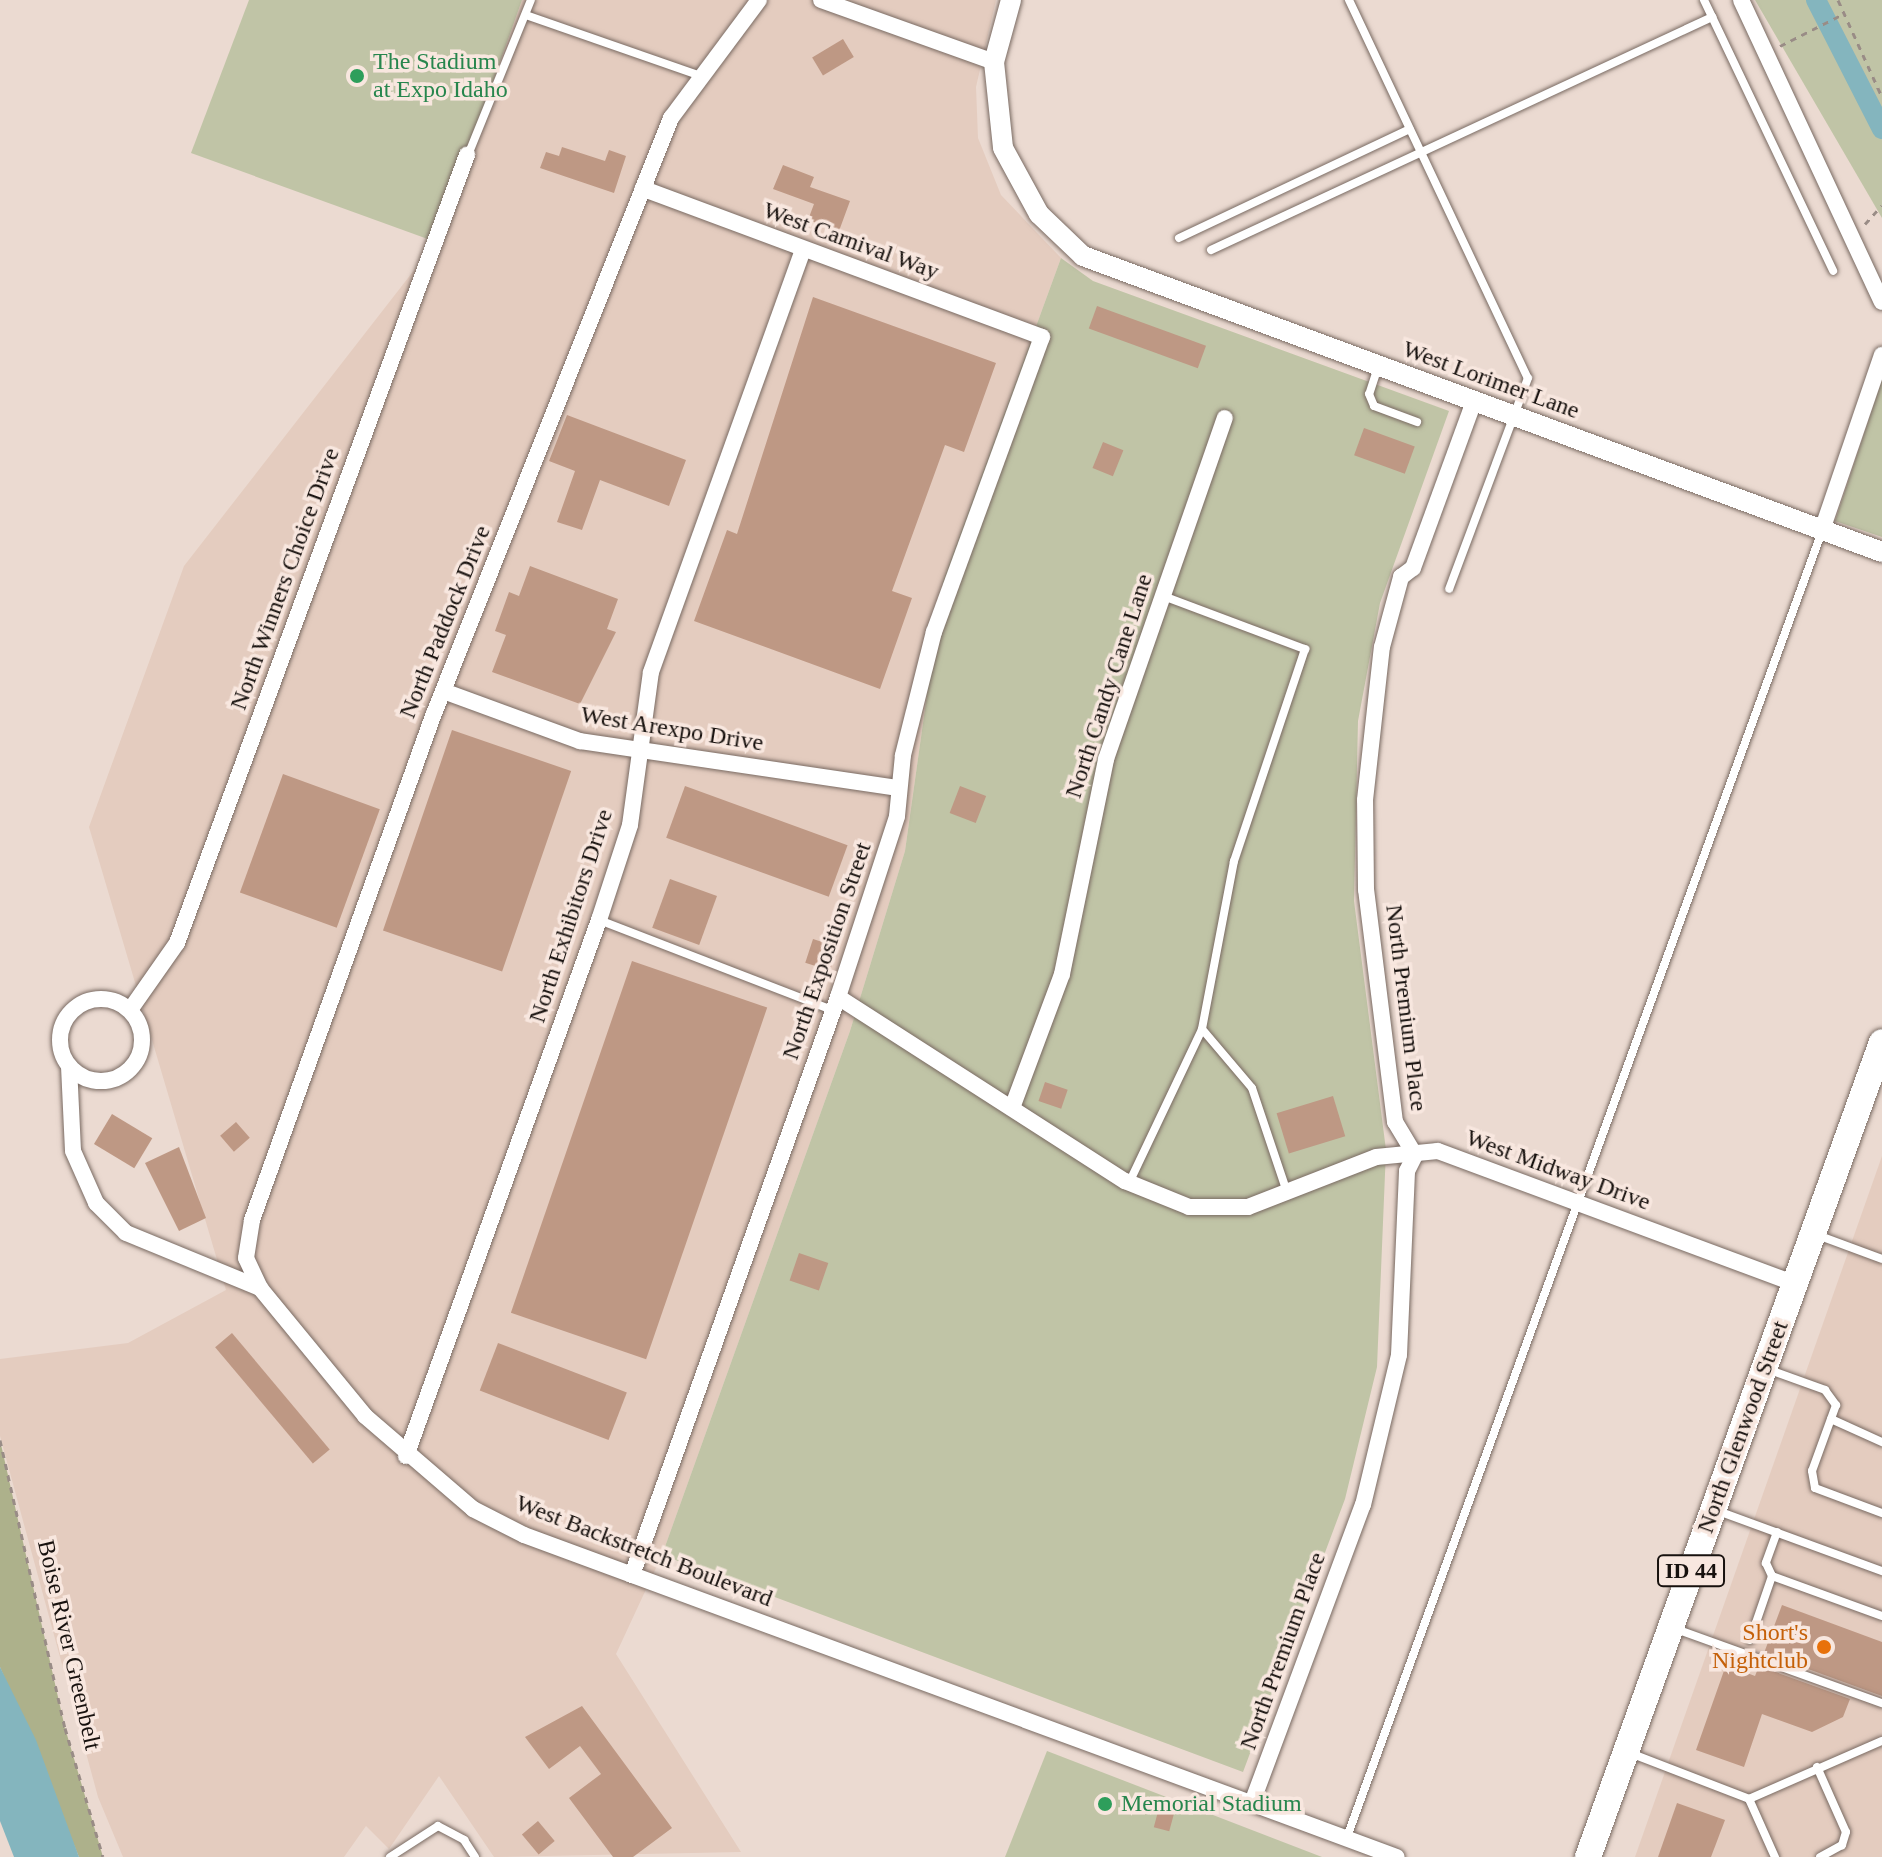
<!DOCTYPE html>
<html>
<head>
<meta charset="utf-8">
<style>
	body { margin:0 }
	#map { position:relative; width:1882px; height:1857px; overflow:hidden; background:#ebdad1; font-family:Georgia,serif }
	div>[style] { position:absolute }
	.built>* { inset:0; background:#e4ccbf }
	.green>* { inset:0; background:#c0c4a6 }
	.forest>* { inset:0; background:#adb18b }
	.water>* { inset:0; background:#84b5be }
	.canal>* { height:20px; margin:-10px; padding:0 10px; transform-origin:10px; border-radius:10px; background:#84b5be }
	.building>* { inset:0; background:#be9884; transform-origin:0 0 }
	.path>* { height:3px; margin-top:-1.5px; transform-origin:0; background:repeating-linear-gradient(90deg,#998c86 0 6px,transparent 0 12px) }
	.roads { filter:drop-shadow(0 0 2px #796a62) drop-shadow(0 0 2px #796a62) }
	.service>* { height:8px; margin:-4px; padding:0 4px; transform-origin:4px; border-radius:4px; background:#fff }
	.minor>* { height:16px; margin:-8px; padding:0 8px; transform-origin:8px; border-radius:8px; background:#fff }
	.minor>.ring { margin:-8px; padding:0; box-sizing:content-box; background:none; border:16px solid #fff; border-radius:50% }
	.tertiary>* { height:20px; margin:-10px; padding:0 10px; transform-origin:10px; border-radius:10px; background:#fff }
	.primary>* { height:26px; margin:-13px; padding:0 13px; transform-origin:13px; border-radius:13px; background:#fff }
	.dots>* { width:22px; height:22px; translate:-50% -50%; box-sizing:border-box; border:4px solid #f8e7df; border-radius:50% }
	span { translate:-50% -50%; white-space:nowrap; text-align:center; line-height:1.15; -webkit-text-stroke:7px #f8e7df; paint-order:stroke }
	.shield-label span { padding:2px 6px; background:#f8e7df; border:2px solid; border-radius:6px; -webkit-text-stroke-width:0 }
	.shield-label { font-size:22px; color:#17110e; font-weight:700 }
	.leisure-label { font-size:24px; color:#27864d }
	.left { translate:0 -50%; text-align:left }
	.street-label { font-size:24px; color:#17110e }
	.food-label { font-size:24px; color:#c56008 }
	.right { translate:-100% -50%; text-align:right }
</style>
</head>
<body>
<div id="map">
	<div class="built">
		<i style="clip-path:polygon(522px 0,996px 0,976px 87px,978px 138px,1001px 195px,1061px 258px,943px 581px,905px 851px,850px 1031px,662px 1555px,616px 1654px,741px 1852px,494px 1857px,439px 1776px,389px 1849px,366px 1826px,344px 1857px,123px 1857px,98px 1797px,0 1436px,0 1359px,128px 1343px,226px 1290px,89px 827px,184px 566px,436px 242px)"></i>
		<i style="clip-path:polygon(1882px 1156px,1882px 1857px,1635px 1857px)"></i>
	</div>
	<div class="green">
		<i style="clip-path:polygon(249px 0,522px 0,436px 242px,191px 153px)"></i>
		<i style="clip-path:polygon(1755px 0,1882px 0,1882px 218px)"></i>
		<i style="clip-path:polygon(1061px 258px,1093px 281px,1449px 411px,1380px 603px,1358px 721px,1354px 901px,1386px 1150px,1377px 1367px,1345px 1499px,1243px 1772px,662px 1555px,850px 1031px,905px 851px,943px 581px)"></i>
		<i style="clip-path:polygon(1882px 380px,1882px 537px,1835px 521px)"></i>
		<i style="clip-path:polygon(1047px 1751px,1322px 1857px,1005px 1857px)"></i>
	</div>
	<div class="forest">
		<i style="clip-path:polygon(0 1440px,65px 1728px,103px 1857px,79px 1857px,0 1667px)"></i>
	</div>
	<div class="water">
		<i style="clip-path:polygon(0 1667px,36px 1740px,79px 1857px,14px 1857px,0 1821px)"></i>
	</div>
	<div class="canal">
		<i style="left:1816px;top:0;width:145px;rotate:62.9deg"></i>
	</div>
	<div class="building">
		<i style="left:843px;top:39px;width:21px;height:36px;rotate:59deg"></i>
		<i style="clip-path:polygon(562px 147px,605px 161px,609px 150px,626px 156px,614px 193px,540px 168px,546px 152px,559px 156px)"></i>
		<i style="clip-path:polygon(783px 165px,814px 177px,810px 187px,850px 201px,839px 231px,808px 220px,814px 204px,773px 189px)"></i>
		<i style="clip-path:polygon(813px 297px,996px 363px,964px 452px,945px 445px,892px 591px,912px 598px,880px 689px,694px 621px,727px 530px,737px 534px)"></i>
		<i style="left:1097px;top:306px;width:116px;height:24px;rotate:20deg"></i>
		<i style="clip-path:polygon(567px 415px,686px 460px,669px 506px,600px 480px,582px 530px,557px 522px,575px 471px,549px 461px)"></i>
		<i style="left:1364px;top:428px;width:54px;height:29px;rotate:20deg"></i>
		<i style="left:1103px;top:442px;width:22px;height:28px;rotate:22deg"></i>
		<i style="clip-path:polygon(530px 566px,618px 599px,607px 629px,616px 632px,580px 704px,492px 672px,506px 635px,495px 631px,509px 592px,519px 596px)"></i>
		<i style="left:452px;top:730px;width:126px;height:212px;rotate:19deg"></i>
		<i style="left:283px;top:774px;width:103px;height:126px;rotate:20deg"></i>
		<i style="left:685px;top:786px;width:173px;height:55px;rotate:20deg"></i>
		<i style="left:960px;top:786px;width:28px;height:29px;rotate:21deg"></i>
		<i style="left:670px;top:879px;width:50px;height:52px;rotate:20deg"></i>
		<i style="left:813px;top:939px;width:26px;height:25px;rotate:18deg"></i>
		<i style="left:632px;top:961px;width:143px;height:372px;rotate:19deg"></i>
		<i style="left:1045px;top:1082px;width:24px;height:20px;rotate:19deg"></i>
		<i style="left:1333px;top:1096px;width:42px;height:59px;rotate:73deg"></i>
		<i style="left:112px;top:1114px;width:47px;height:35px;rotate:31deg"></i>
		<i style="left:236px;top:1122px;width:21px;height:21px;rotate:49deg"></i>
		<i style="clip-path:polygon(179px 1147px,206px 1218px,179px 1231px,145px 1163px)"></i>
		<i style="left:799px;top:1253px;width:31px;height:29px;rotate:19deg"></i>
		<i style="left:232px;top:1333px;width:152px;height:22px;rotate:50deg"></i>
		<i style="left:498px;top:1343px;width:138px;height:51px;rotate:21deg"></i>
		<i style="clip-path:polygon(1782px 1605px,1882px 1642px,1882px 1696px,1764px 1653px)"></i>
		<i style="clip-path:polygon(1726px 1665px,1755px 1676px,1759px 1666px,1850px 1699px,1843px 1717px,1812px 1732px,1762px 1714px,1744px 1767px,1696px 1750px)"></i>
		<i style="clip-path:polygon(582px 1706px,672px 1828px,633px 1857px,613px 1857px,569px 1798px,601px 1774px,580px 1746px,549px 1769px,525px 1737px)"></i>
		<i style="clip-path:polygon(1677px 1803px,1725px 1820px,1711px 1857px,1658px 1857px)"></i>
		<i style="left:1160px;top:1804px;width:16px;height:24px;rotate:15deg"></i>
		<i style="left:538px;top:1821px;width:26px;height:21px;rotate:50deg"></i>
	</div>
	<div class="path">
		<i style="left:1838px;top:0;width:107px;rotate:65.6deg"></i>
		<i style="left:1780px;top:46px;width:73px;rotate:-26.9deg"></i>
		<i style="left:1865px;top:224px;width:25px;rotate:-48deg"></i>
		<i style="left:0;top:1440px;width:295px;rotate:77.3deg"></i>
		<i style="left:65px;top:1728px;width:134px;rotate:73.6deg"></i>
	</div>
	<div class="roads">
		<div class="service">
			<i style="left:1349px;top:0;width:418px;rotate:64.7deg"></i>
			<i style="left:1528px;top:378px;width:225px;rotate:110.5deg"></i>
			<i style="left:1704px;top:0;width:300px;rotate:64.5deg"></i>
			<i style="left:526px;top:15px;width:185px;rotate:19.2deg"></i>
			<i style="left:468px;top:155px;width:167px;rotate:-67.9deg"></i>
			<i style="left:1179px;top:238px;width:255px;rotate:-25.3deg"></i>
			<i style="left:1211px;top:250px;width:553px;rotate:-24.94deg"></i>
			<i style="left:1378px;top:367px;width:28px;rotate:108deg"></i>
			<i style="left:1369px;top:394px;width:13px;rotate:67deg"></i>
			<i style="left:1374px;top:406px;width:46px;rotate:20.4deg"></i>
			<i style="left:1163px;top:596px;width:152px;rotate:20.5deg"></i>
			<i style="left:1305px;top:649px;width:224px;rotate:108.5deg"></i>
			<i style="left:1234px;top:861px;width:171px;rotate:100.8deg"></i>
			<i style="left:1202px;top:1029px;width:77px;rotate:49.7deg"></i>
			<i style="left:1252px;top:1088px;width:107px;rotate:71.4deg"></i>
			<i style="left:599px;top:920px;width:250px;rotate:21.1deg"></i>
			<i style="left:1129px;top:1183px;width:170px;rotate:-64.6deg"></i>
			<i style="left:1817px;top:1235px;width:69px;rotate:20.3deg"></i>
			<i style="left:1767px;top:1369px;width:62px;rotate:19.9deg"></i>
			<i style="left:1825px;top:1390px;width:19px;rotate:54deg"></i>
			<i style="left:1836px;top:1405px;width:70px;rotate:110deg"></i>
			<i style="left:1812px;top:1471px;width:17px;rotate:80deg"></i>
			<i style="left:1815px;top:1488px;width:72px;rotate:20.5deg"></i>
			<i style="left:1831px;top:1419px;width:56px;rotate:24.3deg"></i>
			<i style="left:1718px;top:1511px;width:175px;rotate:20.1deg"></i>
			<i style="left:1777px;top:1532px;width:33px;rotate:110deg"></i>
			<i style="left:1766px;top:1563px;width:14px;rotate:65deg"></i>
			<i style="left:1772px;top:1576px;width:117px;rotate:20deg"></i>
			<i style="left:1676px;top:1629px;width:219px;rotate:19.8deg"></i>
			<i style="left:1750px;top:1640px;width:68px;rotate:-71deg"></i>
			<i style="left:1630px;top:1753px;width:128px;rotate:21.1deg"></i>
			<i style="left:1749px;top:1799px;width:64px;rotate:65.9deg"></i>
			<i style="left:1817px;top:1767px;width:71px;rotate:66deg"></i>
			<i style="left:1846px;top:1832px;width:14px;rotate:107deg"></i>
			<i style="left:1842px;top:1845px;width:25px;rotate:151deg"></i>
			<i style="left:1749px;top:1799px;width:145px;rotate:-23.6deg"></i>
			<i style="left:1347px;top:1837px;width:1390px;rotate:-70.01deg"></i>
			<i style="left:390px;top:1857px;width:57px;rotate:-32.9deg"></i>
			<i style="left:438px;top:1826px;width:30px;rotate:28deg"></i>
			<i style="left:464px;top:1840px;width:20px;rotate:57deg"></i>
		</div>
		<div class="minor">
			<i style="left:821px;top:0;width:184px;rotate:19.7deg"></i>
			<i style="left:1741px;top:0;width:333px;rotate:65deg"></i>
			<i style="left:1822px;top:530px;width:185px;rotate:-71.1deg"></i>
			<i style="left:446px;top:692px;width:143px;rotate:20.1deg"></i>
			<i style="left:580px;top:741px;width:321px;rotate:8.4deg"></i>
			<i style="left:838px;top:997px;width:341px;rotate:32.7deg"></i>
			<i style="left:1125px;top:1181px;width:69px;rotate:22.1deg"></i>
			<i style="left:1189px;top:1207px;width:59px"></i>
			<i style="left:1248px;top:1207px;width:137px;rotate:-21.3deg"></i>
			<i style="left:1376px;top:1157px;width:62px;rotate:-5.5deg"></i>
			<i style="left:1438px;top:1151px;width:381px;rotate:20.4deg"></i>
			<i class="ring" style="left:60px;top:999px;width:66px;height:66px"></i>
			<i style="left:130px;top:1010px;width:82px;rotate:-55deg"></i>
			<i style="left:177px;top:943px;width:840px;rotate:-69.8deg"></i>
			<i style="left:69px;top:1066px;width:85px;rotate:87.3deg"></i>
			<i style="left:73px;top:1151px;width:57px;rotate:66.1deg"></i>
			<i style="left:96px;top:1203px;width:42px;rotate:45deg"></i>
			<i style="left:126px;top:1233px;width:145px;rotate:22.3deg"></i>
			<i style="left:260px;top:1288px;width:166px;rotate:50.6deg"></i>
			<i style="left:365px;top:1416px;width:143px;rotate:40.7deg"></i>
			<i style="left:473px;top:1509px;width:57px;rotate:27deg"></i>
			<i style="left:524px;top:1535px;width:930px;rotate:20.25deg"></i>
			<i style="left:1012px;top:1108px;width:143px;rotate:-69.5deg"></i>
			<i style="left:1062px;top:974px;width:219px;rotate:-78.4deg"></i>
			<i style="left:1106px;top:759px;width:361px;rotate:-70.8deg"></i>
			<i style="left:260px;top:1288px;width:33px;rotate:-115deg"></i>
			<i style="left:246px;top:1258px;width:38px;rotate:-81deg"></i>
			<i style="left:252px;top:1220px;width:536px;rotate:-70.25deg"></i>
			<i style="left:433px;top:716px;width:644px;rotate:-68.3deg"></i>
			<i style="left:671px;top:118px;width:147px;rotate:-53.3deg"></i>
			<i style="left:406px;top:1456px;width:570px;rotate:-70.2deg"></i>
			<i style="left:599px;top:920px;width:100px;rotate:-71.9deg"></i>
			<i style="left:630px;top:825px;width:154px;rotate:-82.2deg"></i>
			<i style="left:651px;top:672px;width:449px;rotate:-70.2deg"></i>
			<i style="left:632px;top:1575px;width:614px;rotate:-70.38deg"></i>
			<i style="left:838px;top:997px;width:190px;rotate:-71.9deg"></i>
			<i style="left:897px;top:816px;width:61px;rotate:-84.4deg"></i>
			<i style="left:903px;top:755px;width:127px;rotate:-75.9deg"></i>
			<i style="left:934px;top:632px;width:314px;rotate:-69.9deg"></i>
			<i style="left:1042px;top:337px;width:426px;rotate:-159.6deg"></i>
			<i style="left:1253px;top:1800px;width:315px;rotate:-69.6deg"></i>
			<i style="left:1363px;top:1505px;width:154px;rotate:-76.5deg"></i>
			<i style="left:1399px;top:1355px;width:184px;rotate:-87.5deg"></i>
			<i style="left:1407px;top:1171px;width:18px;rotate:-63deg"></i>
			<i style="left:1415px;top:1155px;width:39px;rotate:-121deg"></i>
			<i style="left:1395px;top:1122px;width:234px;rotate:-97.1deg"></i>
			<i style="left:1366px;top:890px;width:90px;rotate:-90.6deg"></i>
			<i style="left:1365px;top:800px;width:154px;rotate:-83.7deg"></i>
			<i style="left:1382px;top:647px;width:73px;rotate:-74.8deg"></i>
			<i style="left:1401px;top:577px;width:15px;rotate:-37deg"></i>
			<i style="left:1413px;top:568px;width:178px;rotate:-69.9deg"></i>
		</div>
		<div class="tertiary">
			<i style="left:1011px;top:0;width:64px;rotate:105.3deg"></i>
			<i style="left:994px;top:62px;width:86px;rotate:84deg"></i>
			<i style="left:1003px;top:148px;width:75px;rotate:61.4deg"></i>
			<i style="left:1039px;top:214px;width:61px;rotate:43.7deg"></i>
			<i style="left:1083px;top:256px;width:852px;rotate:20.33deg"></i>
		</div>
		<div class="primary">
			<i style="left:1588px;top:1857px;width:866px;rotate:-70.16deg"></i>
		</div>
	</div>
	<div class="dots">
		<i style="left:357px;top:76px;background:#2e9e5b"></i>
		<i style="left:1824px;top:1647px;background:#e8710a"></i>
		<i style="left:1105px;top:1804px;background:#2e9e5b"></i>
	</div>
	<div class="shield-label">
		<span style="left:1691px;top:1571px">ID 44</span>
	</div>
	<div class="leisure-label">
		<span class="left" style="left:373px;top:76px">The Stadium<br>at Expo Idaho</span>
		<span class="left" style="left:1121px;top:1804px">Memorial Stadium</span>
	</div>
	<div class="street-label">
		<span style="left:851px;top:241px;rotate:20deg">West Carnival Way</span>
		<span style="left:1491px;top:380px;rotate:20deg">West Lorimer Lane</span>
		<span style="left:285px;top:579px;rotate:-70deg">North Winners Choice Drive</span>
		<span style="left:445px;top:622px;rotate:-68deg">North Paddock Drive</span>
		<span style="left:1109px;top:686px;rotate:-72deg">North Candy Cane Lane</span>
		<span style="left:672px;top:729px;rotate:9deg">West Arexpo Drive</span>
		<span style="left:571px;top:916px;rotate:-72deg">North Exhibitors Drive</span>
		<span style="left:827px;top:951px;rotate:-71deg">North Exposition Street</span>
		<span style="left:1406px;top:1008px;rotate:83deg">North Premium Place</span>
		<span style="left:1558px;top:1170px;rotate:20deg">West Midway Drive</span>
		<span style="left:1743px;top:1427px;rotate:-70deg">North Glenwood Street</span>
		<span style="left:644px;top:1551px;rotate:21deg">West Backstretch Boulevard</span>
		<span style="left:69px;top:1645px;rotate:77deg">Boise River Greenbelt</span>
		<span style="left:1283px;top:1651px;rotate:-70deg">North Premium Place</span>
	</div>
	<div class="food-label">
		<span class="right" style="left:1808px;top:1647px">Short's<br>Nightclub</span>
	</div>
</div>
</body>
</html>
